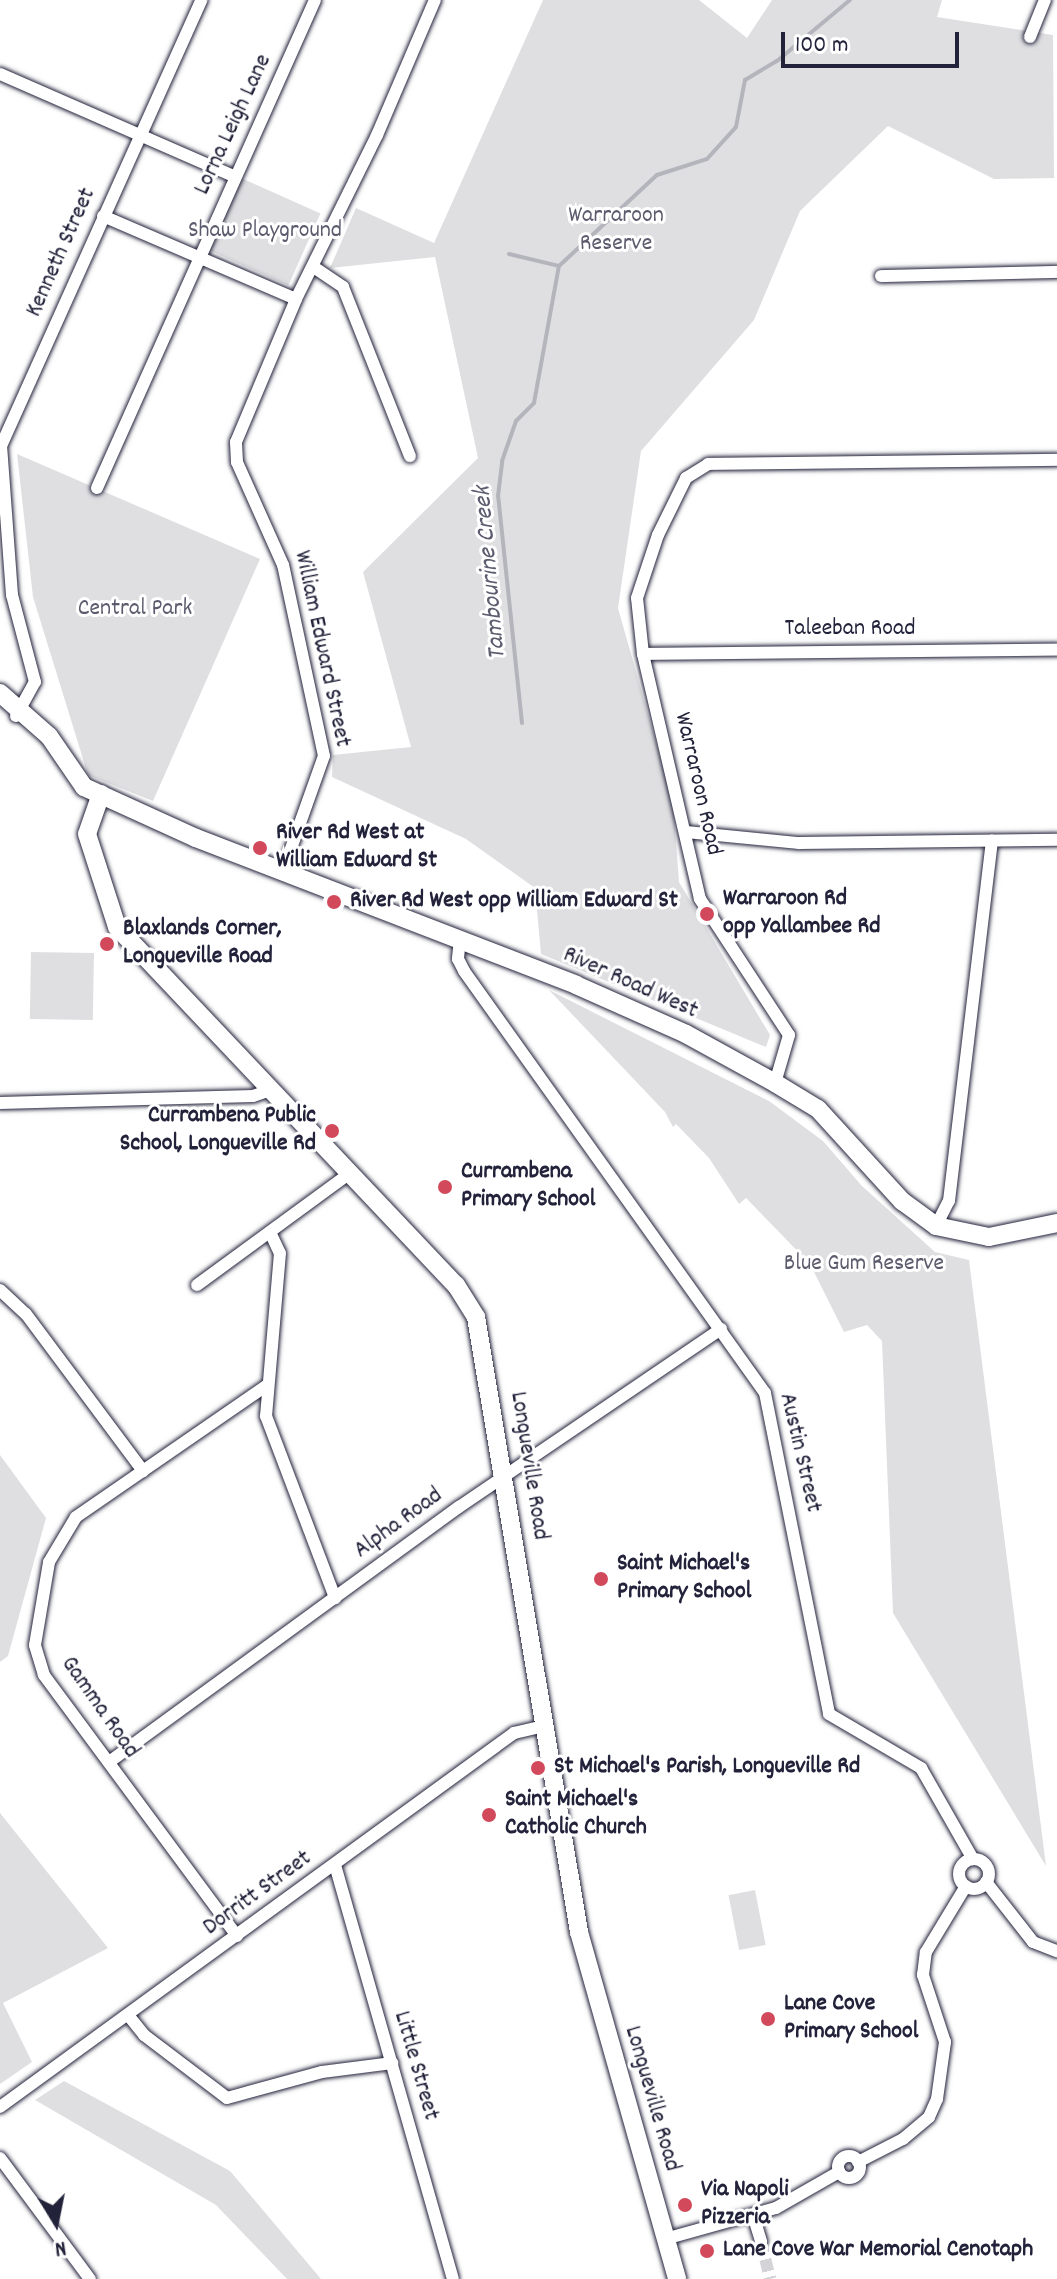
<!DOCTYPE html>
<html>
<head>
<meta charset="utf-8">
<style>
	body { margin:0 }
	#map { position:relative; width:1057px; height:2279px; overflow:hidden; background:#fff; font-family:Dekko,sans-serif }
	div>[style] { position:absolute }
	.green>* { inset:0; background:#dfdfe2; transform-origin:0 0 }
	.stream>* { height:4px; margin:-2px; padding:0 2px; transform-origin:2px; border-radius:2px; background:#b4b4bc }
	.minor-tunnel>* { height:12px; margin-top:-6px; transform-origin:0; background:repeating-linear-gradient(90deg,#d3d3d8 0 12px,transparent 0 18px) }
	.roads { filter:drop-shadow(0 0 2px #22223b) drop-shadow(0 0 2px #22223b) }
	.minor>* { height:12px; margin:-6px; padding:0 6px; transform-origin:6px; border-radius:6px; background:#fff }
	.minor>.ring { margin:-6px; padding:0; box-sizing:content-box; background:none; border:12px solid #fff; border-radius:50% }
	.secondary>* { height:18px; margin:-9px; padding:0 9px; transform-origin:9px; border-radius:9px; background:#fff }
	.dots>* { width:22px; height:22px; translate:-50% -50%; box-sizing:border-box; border:4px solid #fff; border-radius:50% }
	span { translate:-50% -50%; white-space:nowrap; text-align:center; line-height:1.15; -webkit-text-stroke:6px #fff; paint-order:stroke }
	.street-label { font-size:24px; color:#22223b }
	.park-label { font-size:24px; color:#5b5b6d }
	.poi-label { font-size:24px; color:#22223b; font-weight:700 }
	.left { translate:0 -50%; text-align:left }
	.right { translate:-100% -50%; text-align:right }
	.water-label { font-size:26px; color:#5c5c6f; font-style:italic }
	.north { position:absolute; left:16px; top:2183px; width:80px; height:80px; -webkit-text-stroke:6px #fff; paint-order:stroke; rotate:170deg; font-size:22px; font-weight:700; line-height:32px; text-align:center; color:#22223b }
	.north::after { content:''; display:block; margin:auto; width:28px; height:36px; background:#22223b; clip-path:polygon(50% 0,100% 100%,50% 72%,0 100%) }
	.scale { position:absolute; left:781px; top:32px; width:178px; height:36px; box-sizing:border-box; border:4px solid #22223b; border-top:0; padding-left:10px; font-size:24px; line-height:28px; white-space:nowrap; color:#22223b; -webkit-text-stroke:6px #fff; paint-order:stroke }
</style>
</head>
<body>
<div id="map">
	<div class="green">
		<i style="clip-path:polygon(543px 0,699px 0,747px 38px,772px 0,942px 0,937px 17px,1053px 35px,1054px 178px,994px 179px,888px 126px,800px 211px,754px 320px,641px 451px,618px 608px,673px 803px,679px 882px,770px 1035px,766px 1047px,541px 954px,535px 888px,466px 839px,332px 777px,333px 755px,411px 747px,363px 572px,478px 458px,435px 257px,330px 268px,356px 208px,434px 243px)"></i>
		<i style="left:241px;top:178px;width:87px;height:79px;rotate:24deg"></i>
		<i style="clip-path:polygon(17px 454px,260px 559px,153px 801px,88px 775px,33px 597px)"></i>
		<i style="left:31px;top:952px;width:63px;height:67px;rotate:1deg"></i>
		<i style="clip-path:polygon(549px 990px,769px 1101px,823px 1141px,862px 1186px,935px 1252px,969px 1260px,1046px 1866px,893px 1613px,882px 1341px,867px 1325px,844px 1332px,810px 1264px,746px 1198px,739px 1204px,709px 1158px,676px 1124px,673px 1127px,665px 1112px)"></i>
		<i style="clip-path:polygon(0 1455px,46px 1518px,8px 1656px,0 1662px)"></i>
		<i style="clip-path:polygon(0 1813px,108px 1948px,3px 2003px,32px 2062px,0 2084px)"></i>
		<i style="left:755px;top:1890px;width:56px;height:27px;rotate:79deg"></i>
		<i style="clip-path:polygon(64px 2081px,230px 2171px,321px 2279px,287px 2279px,216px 2205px,35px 2100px)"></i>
	</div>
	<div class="stream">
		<i style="left:509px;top:254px;width:51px;rotate:13.5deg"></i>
		<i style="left:522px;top:723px;width:228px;rotate:-96deg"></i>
		<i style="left:498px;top:496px;width:35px;rotate:-83deg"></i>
		<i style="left:502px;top:461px;width:42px;rotate:-70.7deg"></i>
		<i style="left:516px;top:421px;width:25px;rotate:-45deg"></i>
		<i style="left:534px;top:403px;width:139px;rotate:-79.7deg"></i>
		<i style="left:559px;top:266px;width:134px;rotate:-42.9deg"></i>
		<i style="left:657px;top:175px;width:52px;rotate:-17.7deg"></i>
		<i style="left:707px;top:159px;width:43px;rotate:-47.8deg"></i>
		<i style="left:736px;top:127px;width:48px;rotate:-79.2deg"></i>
		<i style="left:745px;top:80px;width:37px;rotate:-31deg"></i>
		<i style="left:777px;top:61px;width:95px;rotate:-39.9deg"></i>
	</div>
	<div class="minor-tunnel">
		<i style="left:761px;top:2242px;width:38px;rotate:76deg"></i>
	</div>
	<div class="roads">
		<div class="minor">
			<i style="left:1030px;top:37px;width:40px;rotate:-68deg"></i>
			<i style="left:0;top:74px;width:255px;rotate:23.6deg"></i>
			<i style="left:103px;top:216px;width:210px;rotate:23.3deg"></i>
			<i style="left:315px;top:268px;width:34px;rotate:34deg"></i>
			<i style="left:343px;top:287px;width:182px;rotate:68.4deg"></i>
			<i style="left:881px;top:276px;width:176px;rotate:-1.3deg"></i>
			<i style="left:97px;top:488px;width:534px;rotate:-65.93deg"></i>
			<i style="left:643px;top:654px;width:414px;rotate:-0.6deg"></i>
			<i style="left:16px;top:716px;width:39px;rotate:-61deg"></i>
			<i style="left:35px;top:682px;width:90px;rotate:-104.8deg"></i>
			<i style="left:12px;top:595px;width:149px;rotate:-94.2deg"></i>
			<i style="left:1px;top:446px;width:489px;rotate:-65.8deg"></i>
			<i style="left:686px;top:832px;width:114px;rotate:5.6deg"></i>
			<i style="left:799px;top:843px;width:258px;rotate:-0.7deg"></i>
			<i style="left:283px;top:871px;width:122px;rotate:-70.4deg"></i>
			<i style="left:324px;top:756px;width:195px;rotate:-102.1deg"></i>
			<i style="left:283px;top:565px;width:113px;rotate:-114.1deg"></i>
			<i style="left:237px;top:462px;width:20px;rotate:-93deg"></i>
			<i style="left:236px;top:442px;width:155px;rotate:-67.2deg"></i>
			<i style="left:296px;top:299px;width:183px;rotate:-63.7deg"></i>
			<i style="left:377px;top:135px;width:147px;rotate:-66.8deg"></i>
			<i style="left:460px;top:939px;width:20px;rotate:96deg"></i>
			<i style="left:458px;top:959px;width:13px;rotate:63deg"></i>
			<i style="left:464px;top:971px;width:518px;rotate:54.5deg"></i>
			<i style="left:765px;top:1393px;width:327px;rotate:78.7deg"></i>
			<i style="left:829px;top:1714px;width:107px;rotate:30.4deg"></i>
			<i style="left:921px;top:1768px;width:105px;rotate:60.3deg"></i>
			<i style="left:775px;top:1083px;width:50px;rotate:-73.7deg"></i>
			<i style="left:789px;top:1035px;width:163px;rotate:-123.2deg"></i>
			<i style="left:700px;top:899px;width:252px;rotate:-103.1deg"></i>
			<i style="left:643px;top:654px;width:56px;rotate:-96.1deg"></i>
			<i style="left:637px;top:598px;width:66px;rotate:-71.6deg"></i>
			<i style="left:658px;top:535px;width:64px;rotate:-63.8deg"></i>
			<i style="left:686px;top:478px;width:26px;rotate:-32deg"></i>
			<i style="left:708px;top:464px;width:349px;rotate:-0.7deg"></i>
			<i style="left:0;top:1103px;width:253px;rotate:-1.6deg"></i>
			<i style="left:253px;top:1096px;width:18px;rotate:-19deg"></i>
			<i style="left:936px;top:1226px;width:28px;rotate:-63deg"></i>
			<i style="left:949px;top:1201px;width:363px;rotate:-83.2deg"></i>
			<i style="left:270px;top:1232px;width:23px;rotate:65deg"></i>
			<i style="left:280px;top:1253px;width:164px;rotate:94.9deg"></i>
			<i style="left:266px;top:1416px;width:195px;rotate:69.2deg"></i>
			<i style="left:197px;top:1285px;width:190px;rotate:-36.2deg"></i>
			<i style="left:0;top:1290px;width:35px;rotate:43deg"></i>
			<i style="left:26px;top:1314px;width:196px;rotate:53.3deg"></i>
			<i style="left:109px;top:1762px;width:433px;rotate:-36.1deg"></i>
			<i style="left:459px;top:1507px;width:317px;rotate:-34.2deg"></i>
			<i class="ring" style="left:959px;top:1859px;width:18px;height:18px"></i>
			<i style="left:335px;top:1865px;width:430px;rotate:74.1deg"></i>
			<i style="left:986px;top:1882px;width:76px;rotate:51.9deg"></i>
			<i style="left:1033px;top:1942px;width:26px;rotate:21deg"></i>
			<i style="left:237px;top:1936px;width:325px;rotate:-126.5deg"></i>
			<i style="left:44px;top:1675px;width:31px;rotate:-107deg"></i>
			<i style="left:35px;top:1645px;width:84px;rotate:-80.4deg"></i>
			<i style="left:49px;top:1562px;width:52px;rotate:-59deg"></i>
			<i style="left:76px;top:1517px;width:232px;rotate:-34.6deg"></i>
			<i style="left:128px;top:2015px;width:26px;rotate:51deg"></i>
			<i style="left:144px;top:2035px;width:104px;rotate:37.2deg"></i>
			<i style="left:227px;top:2098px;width:98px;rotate:-15.3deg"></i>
			<i style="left:322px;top:2072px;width:71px;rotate:-7.3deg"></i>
			<i style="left:0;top:2107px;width:636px;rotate:-36.04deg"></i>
			<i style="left:514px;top:1733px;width:32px;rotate:-13deg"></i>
			<i class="ring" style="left:838px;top:2156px;width:10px;height:10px"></i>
			<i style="left:0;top:2158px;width:151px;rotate:53.4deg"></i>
			<i style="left:858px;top:2162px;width:51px;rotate:-27.1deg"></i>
			<i style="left:903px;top:2139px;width:34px;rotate:-40deg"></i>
			<i style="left:929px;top:2117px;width:20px;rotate:-66deg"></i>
			<i style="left:937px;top:2099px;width:58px;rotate:-82deg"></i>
			<i style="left:945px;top:2042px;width:71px;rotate:-108.2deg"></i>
			<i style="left:923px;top:1975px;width:23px;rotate:-83deg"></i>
			<i style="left:926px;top:1952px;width:77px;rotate:-58.8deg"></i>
			<i style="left:753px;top:2215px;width:28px;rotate:73deg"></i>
			<i style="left:665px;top:2239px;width:115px;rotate:-15.6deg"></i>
			<i style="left:776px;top:2208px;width:73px;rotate:-29.7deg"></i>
		</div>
		<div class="secondary">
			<i style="left:0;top:693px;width:65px;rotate:41.3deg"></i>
			<i style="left:49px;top:736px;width:62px;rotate:55.5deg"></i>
			<i style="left:84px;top:787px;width:123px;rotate:24.5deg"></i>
			<i style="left:196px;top:838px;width:407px;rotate:21.1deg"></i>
			<i style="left:576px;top:985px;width:120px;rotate:24deg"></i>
			<i style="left:686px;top:1034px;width:102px;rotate:28.8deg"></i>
			<i style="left:775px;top:1083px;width:50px;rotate:31.2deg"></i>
			<i style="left:818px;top:1109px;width:125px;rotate:47.6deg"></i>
			<i style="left:902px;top:1201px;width:42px;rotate:36.3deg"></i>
			<i style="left:936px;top:1226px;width:54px;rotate:11.7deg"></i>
			<i style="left:989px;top:1237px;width:69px;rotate:-11.6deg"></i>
			<i style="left:101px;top:794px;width:42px;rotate:109.3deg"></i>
			<i style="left:87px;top:834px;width:98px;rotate:72.1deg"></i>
			<i style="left:117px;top:927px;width:493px;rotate:46.6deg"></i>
			<i style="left:456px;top:1285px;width:38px;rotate:58deg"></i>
			<i style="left:476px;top:1317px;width:624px;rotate:80.49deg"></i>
			<i style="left:579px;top:1932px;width:361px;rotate:74.2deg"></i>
		</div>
	</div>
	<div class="dots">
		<i style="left:260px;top:848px;background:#d1495b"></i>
		<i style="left:334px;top:902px;background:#d1495b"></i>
		<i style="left:707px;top:914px;background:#d1495b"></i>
		<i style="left:107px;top:944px;background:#d1495b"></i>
		<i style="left:332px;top:1131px;background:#d1495b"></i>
		<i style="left:445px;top:1187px;background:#d1495b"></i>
		<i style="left:601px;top:1579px;background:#d1495b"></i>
		<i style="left:538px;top:1768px;background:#d1495b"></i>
		<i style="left:489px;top:1815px;background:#d1495b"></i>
		<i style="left:768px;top:2019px;background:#d1495b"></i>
		<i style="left:685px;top:2205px;background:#d1495b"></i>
		<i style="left:707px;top:2251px;background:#d1495b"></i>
	</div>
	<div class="street-label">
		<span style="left:234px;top:125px;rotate:-65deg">Lorna Leigh Lane</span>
		<span style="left:62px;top:253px;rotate:-66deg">Kenneth Street</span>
		<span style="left:850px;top:630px">Taleeban Road</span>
		<span style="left:321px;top:649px;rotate:78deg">William Edward Street</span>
		<span style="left:697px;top:784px;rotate:77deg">Warraroon Road</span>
		<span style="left:630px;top:984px;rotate:24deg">River Road West</span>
		<span style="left:799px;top:1453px;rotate:77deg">Austin Street</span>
		<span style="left:528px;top:1466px;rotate:81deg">Longueville Road</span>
		<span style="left:399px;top:1524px;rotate:-36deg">Alpha Road</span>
		<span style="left:99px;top:1708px;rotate:55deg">Gamma Road</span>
		<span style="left:258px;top:1894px;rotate:-36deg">Dorritt Street</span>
		<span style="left:415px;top:2066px;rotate:74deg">Little Street</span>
		<span style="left:651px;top:2099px;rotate:74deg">Longueville Road</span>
	</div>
	<div class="park-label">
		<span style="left:616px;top:231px">Warraroon<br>Reserve</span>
		<span style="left:265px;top:232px">Shaw Playground</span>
		<span style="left:135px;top:610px">Central Park</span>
		<span style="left:864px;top:1265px">Blue Gum Reserve</span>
	</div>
	<div class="poi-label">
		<span class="left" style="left:276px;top:848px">River Rd West at<br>William Edward St</span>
		<span class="left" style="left:723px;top:914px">Warraroon Rd<br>opp Yallambee Rd</span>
		<span class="left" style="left:350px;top:902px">River Rd West opp William Edward St</span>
		<span class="left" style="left:123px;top:944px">Blaxlands Corner,<br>Longueville Road</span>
		<span class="right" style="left:316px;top:1131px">Currambena Public<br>School, Longueville Rd</span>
		<span class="left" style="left:461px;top:1187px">Currambena<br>Primary School</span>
		<span class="left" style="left:617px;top:1579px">Saint Michael's<br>Primary School</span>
		<span class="left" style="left:554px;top:1768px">St Michael's Parish, Longueville Rd</span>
		<span class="left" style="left:505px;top:1815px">Saint Michael's<br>Catholic Church</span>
		<span class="left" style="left:784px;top:2019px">Lane Cove<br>Primary School</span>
		<span class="left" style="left:701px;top:2205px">Via Napoli<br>Pizzeria</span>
		<span class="left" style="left:723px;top:2251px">Lane Cove War Memorial Cenotaph</span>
	</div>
	<div class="water-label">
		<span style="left:491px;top:573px;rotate:-95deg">Tambourine Creek</span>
	</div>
	<div class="north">N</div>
	<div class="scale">100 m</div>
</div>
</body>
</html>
